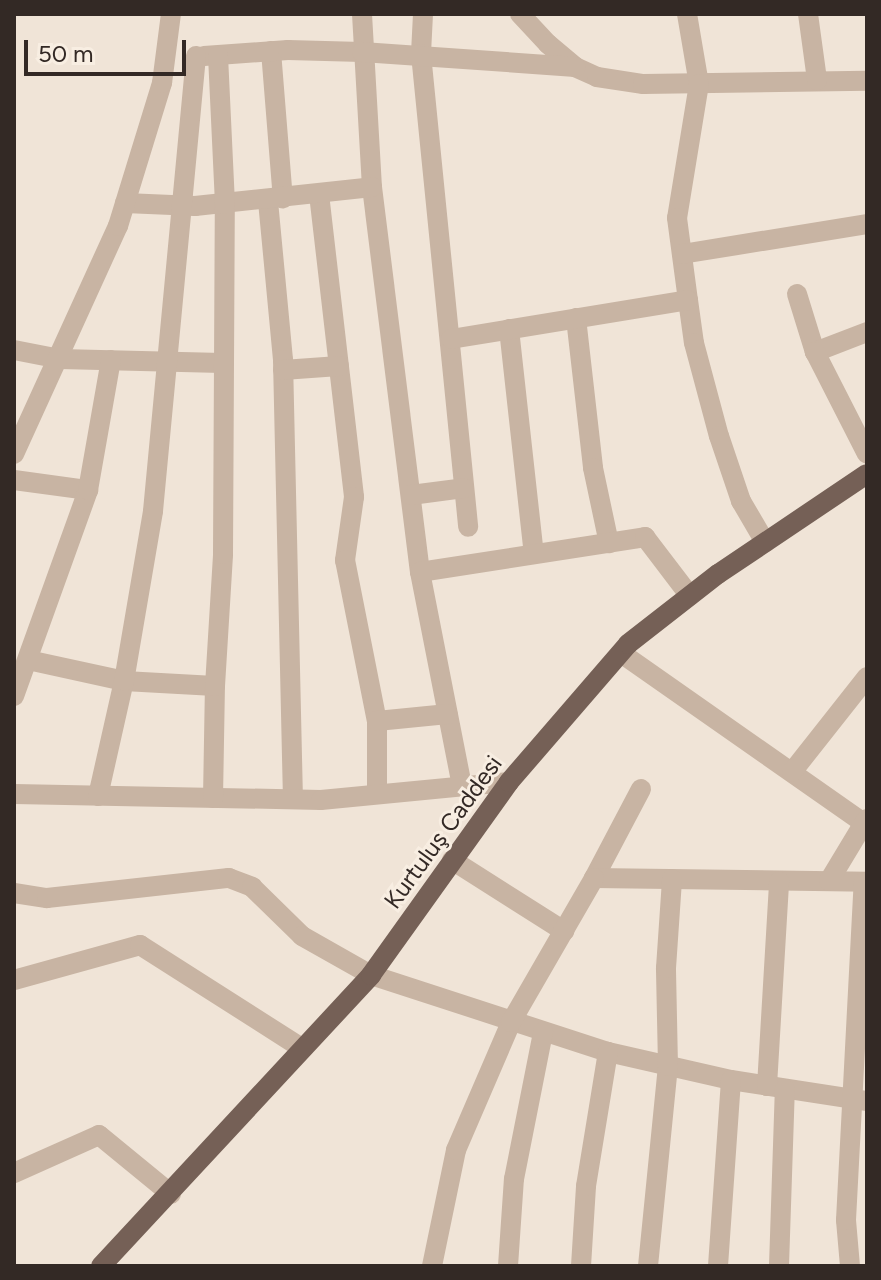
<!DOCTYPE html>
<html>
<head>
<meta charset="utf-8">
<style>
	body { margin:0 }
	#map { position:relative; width:881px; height:1280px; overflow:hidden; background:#f0e4d7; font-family:Figtree,sans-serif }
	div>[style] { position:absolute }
	.minor>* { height:20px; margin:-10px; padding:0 10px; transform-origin:10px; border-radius:10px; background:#c8b4a3 }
	.major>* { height:20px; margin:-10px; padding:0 10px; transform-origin:10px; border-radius:10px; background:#756056 }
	span { translate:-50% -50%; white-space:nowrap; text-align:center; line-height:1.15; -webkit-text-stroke:6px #f8eee2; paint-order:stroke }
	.street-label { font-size:24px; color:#332925 }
	.frame { position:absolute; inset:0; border:16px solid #332925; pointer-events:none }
	.scale { position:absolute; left:24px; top:40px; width:162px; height:36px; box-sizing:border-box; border:4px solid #332925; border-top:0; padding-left:10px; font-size:24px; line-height:28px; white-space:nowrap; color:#332925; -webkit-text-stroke:6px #f8eee2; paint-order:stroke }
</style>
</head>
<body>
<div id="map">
	<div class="minor">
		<i style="left:362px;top:14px;width:173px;rotate:86.7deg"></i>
		<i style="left:372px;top:187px;width:388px;rotate:82.9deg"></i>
		<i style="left:420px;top:572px;width:218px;rotate:78.9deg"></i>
		<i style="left:423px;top:14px;width:40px;rotate:92.9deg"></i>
		<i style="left:421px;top:54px;width:475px;rotate:84.3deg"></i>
		<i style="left:520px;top:14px;width:41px;rotate:47deg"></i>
		<i style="left:548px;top:44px;width:35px;rotate:40deg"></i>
		<i style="left:575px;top:67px;width:24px;rotate:24deg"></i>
		<i style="left:597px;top:77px;width:47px;rotate:8.7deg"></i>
		<i style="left:643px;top:84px;width:224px;rotate:-0.8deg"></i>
		<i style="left:687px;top:14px;width:71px;rotate:80.3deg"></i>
		<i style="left:699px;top:84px;width:136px;rotate:99.3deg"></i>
		<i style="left:677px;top:218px;width:83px;rotate:82.4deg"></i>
		<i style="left:688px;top:300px;width:43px;rotate:82.1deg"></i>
		<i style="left:694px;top:343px;width:96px;rotate:75deg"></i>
		<i style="left:719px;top:436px;width:69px;rotate:71.3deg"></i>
		<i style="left:741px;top:501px;width:48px;rotate:59.7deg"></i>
		<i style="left:808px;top:14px;width:67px;rotate:82.2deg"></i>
		<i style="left:271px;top:51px;width:148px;rotate:85.4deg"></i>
		<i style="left:204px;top:56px;width:84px;rotate:-4.1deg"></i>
		<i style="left:288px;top:50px;width:74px;rotate:1.5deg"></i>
		<i style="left:362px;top:52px;width:214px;rotate:4deg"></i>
		<i style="left:319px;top:194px;width:305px;rotate:83.4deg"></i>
		<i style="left:354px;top:497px;width:64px;rotate:98.1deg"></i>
		<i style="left:345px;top:560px;width:164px;rotate:78.8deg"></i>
		<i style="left:377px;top:721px;width:73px;rotate:90deg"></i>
		<i style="left:268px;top:201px;width:160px;rotate:84.6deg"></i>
		<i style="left:283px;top:360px;width:439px;rotate:88.7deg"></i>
		<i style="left:125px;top:203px;width:70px;rotate:2.5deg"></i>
		<i style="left:195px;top:206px;width:178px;rotate:-6.1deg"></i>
		<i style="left:682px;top:254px;width:187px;rotate:-9.2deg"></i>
		<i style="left:797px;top:294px;width:61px;rotate:72.8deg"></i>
		<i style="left:576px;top:318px;width:151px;rotate:83.5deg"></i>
		<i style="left:593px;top:468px;width:77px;rotate:78deg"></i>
		<i style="left:509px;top:329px;width:226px;rotate:83.7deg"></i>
		<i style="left:867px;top:332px;width:56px;rotate:159deg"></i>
		<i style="left:815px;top:352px;width:114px;rotate:63deg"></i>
		<i style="left:451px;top:339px;width:240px;rotate:-9.3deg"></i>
		<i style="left:14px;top:350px;width:47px;rotate:11.1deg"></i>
		<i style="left:60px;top:359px;width:162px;rotate:1.4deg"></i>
		<i style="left:283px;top:370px;width:56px;rotate:-4.1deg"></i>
		<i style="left:14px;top:454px;width:251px;rotate:-65.5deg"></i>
		<i style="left:118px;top:226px;width:150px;rotate:-72.9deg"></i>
		<i style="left:162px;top:83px;width:70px;rotate:-82.6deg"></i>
		<i style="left:14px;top:480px;width:75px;rotate:7.7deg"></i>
		<i style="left:411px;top:495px;width:53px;rotate:-7.5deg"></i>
		<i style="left:420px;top:572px;width:228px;rotate:-8.8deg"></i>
		<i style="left:645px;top:537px;width:74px;rotate:52.7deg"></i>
		<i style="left:621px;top:653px;width:297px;rotate:35deg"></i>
		<i style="left:864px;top:823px;width:5px;rotate:-53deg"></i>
		<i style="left:28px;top:660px;width:98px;rotate:12.3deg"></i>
		<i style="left:124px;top:681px;width:91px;rotate:3.1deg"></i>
		<i style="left:14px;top:696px;width:219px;rotate:-70.2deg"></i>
		<i style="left:88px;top:490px;width:132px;rotate:-80deg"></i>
		<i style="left:377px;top:721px;width:71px;rotate:-5.6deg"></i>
		<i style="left:792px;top:772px;width:121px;rotate:-51.7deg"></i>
		<i style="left:641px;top:789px;width:101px;rotate:117.8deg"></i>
		<i style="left:594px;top:878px;width:273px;rotate:0.8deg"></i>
		<i style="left:14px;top:794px;width:307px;rotate:1.1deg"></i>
		<i style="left:321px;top:800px;width:189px;rotate:-5.5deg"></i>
		<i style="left:98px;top:796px;width:118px;rotate:-77.3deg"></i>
		<i style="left:124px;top:681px;width:172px;rotate:-80.3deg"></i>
		<i style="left:153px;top:511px;width:457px;rotate:-84.6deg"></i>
		<i style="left:213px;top:798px;width:112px;rotate:-89deg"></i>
		<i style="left:215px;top:686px;width:132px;rotate:-86.5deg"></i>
		<i style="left:223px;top:554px;width:350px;rotate:-89.7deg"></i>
		<i style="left:225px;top:204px;width:148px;rotate:-92.7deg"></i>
		<i style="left:452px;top:860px;width:133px;rotate:32.4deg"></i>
		<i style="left:829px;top:881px;width:68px;rotate:-58.9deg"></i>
		<i style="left:14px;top:893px;width:33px;rotate:9deg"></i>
		<i style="left:47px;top:898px;width:183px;rotate:-6.3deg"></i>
		<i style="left:229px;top:878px;width:25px;rotate:21deg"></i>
		<i style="left:252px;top:887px;width:70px;rotate:44.4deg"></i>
		<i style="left:302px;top:936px;width:79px;rotate:29.5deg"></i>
		<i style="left:371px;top:975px;width:249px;rotate:18deg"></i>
		<i style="left:608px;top:1052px;width:126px;rotate:12.8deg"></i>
		<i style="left:731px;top:1080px;width:138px;rotate:8.8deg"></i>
		<i style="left:14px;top:980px;width:131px;rotate:-15.5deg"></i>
		<i style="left:140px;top:945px;width:193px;rotate:32.5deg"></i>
		<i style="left:767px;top:1086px;width:205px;rotate:-86.6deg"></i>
		<i style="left:14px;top:1173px;width:93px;rotate:-24.1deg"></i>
		<i style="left:99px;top:1135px;width:93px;rotate:39.3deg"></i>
		<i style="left:432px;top:1266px;width:118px;rotate:-78.3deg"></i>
		<i style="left:456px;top:1150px;width:139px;rotate:-66.7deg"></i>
		<i style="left:511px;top:1022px;width:166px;rotate:-60deg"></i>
		<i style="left:508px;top:1266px;width:87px;rotate:-86.1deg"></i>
		<i style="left:514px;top:1179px;width:150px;rotate:-78.8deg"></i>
		<i style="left:581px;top:1266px;width:80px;rotate:-86.4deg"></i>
		<i style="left:586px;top:1186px;width:136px;rotate:-80.7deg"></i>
		<i style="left:648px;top:1266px;width:201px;rotate:-84.3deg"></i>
		<i style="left:668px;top:1066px;width:98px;rotate:-91.2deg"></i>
		<i style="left:666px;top:968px;width:89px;rotate:-86.1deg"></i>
		<i style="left:718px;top:1266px;width:186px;rotate:-86deg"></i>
		<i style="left:779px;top:1266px;width:177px;rotate:-88.1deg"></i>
		<i style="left:850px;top:1266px;width:46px;rotate:-95deg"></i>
		<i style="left:846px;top:1220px;width:338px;rotate:-87deg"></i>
	</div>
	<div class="major">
		<i style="left:101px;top:1266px;width:397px;rotate:-47.1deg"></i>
		<i style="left:371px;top:975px;width:237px;rotate:-54.4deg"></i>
		<i style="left:509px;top:782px;width:182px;rotate:-49.2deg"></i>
		<i style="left:628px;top:644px;width:114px;rotate:-37.9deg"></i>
		<i style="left:718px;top:574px;width:179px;rotate:-33.9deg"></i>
	</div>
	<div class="street-label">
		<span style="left:443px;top:832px;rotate:-54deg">Kurtuluş Caddesi</span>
	</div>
	<div class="frame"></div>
	<div class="scale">50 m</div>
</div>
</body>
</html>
